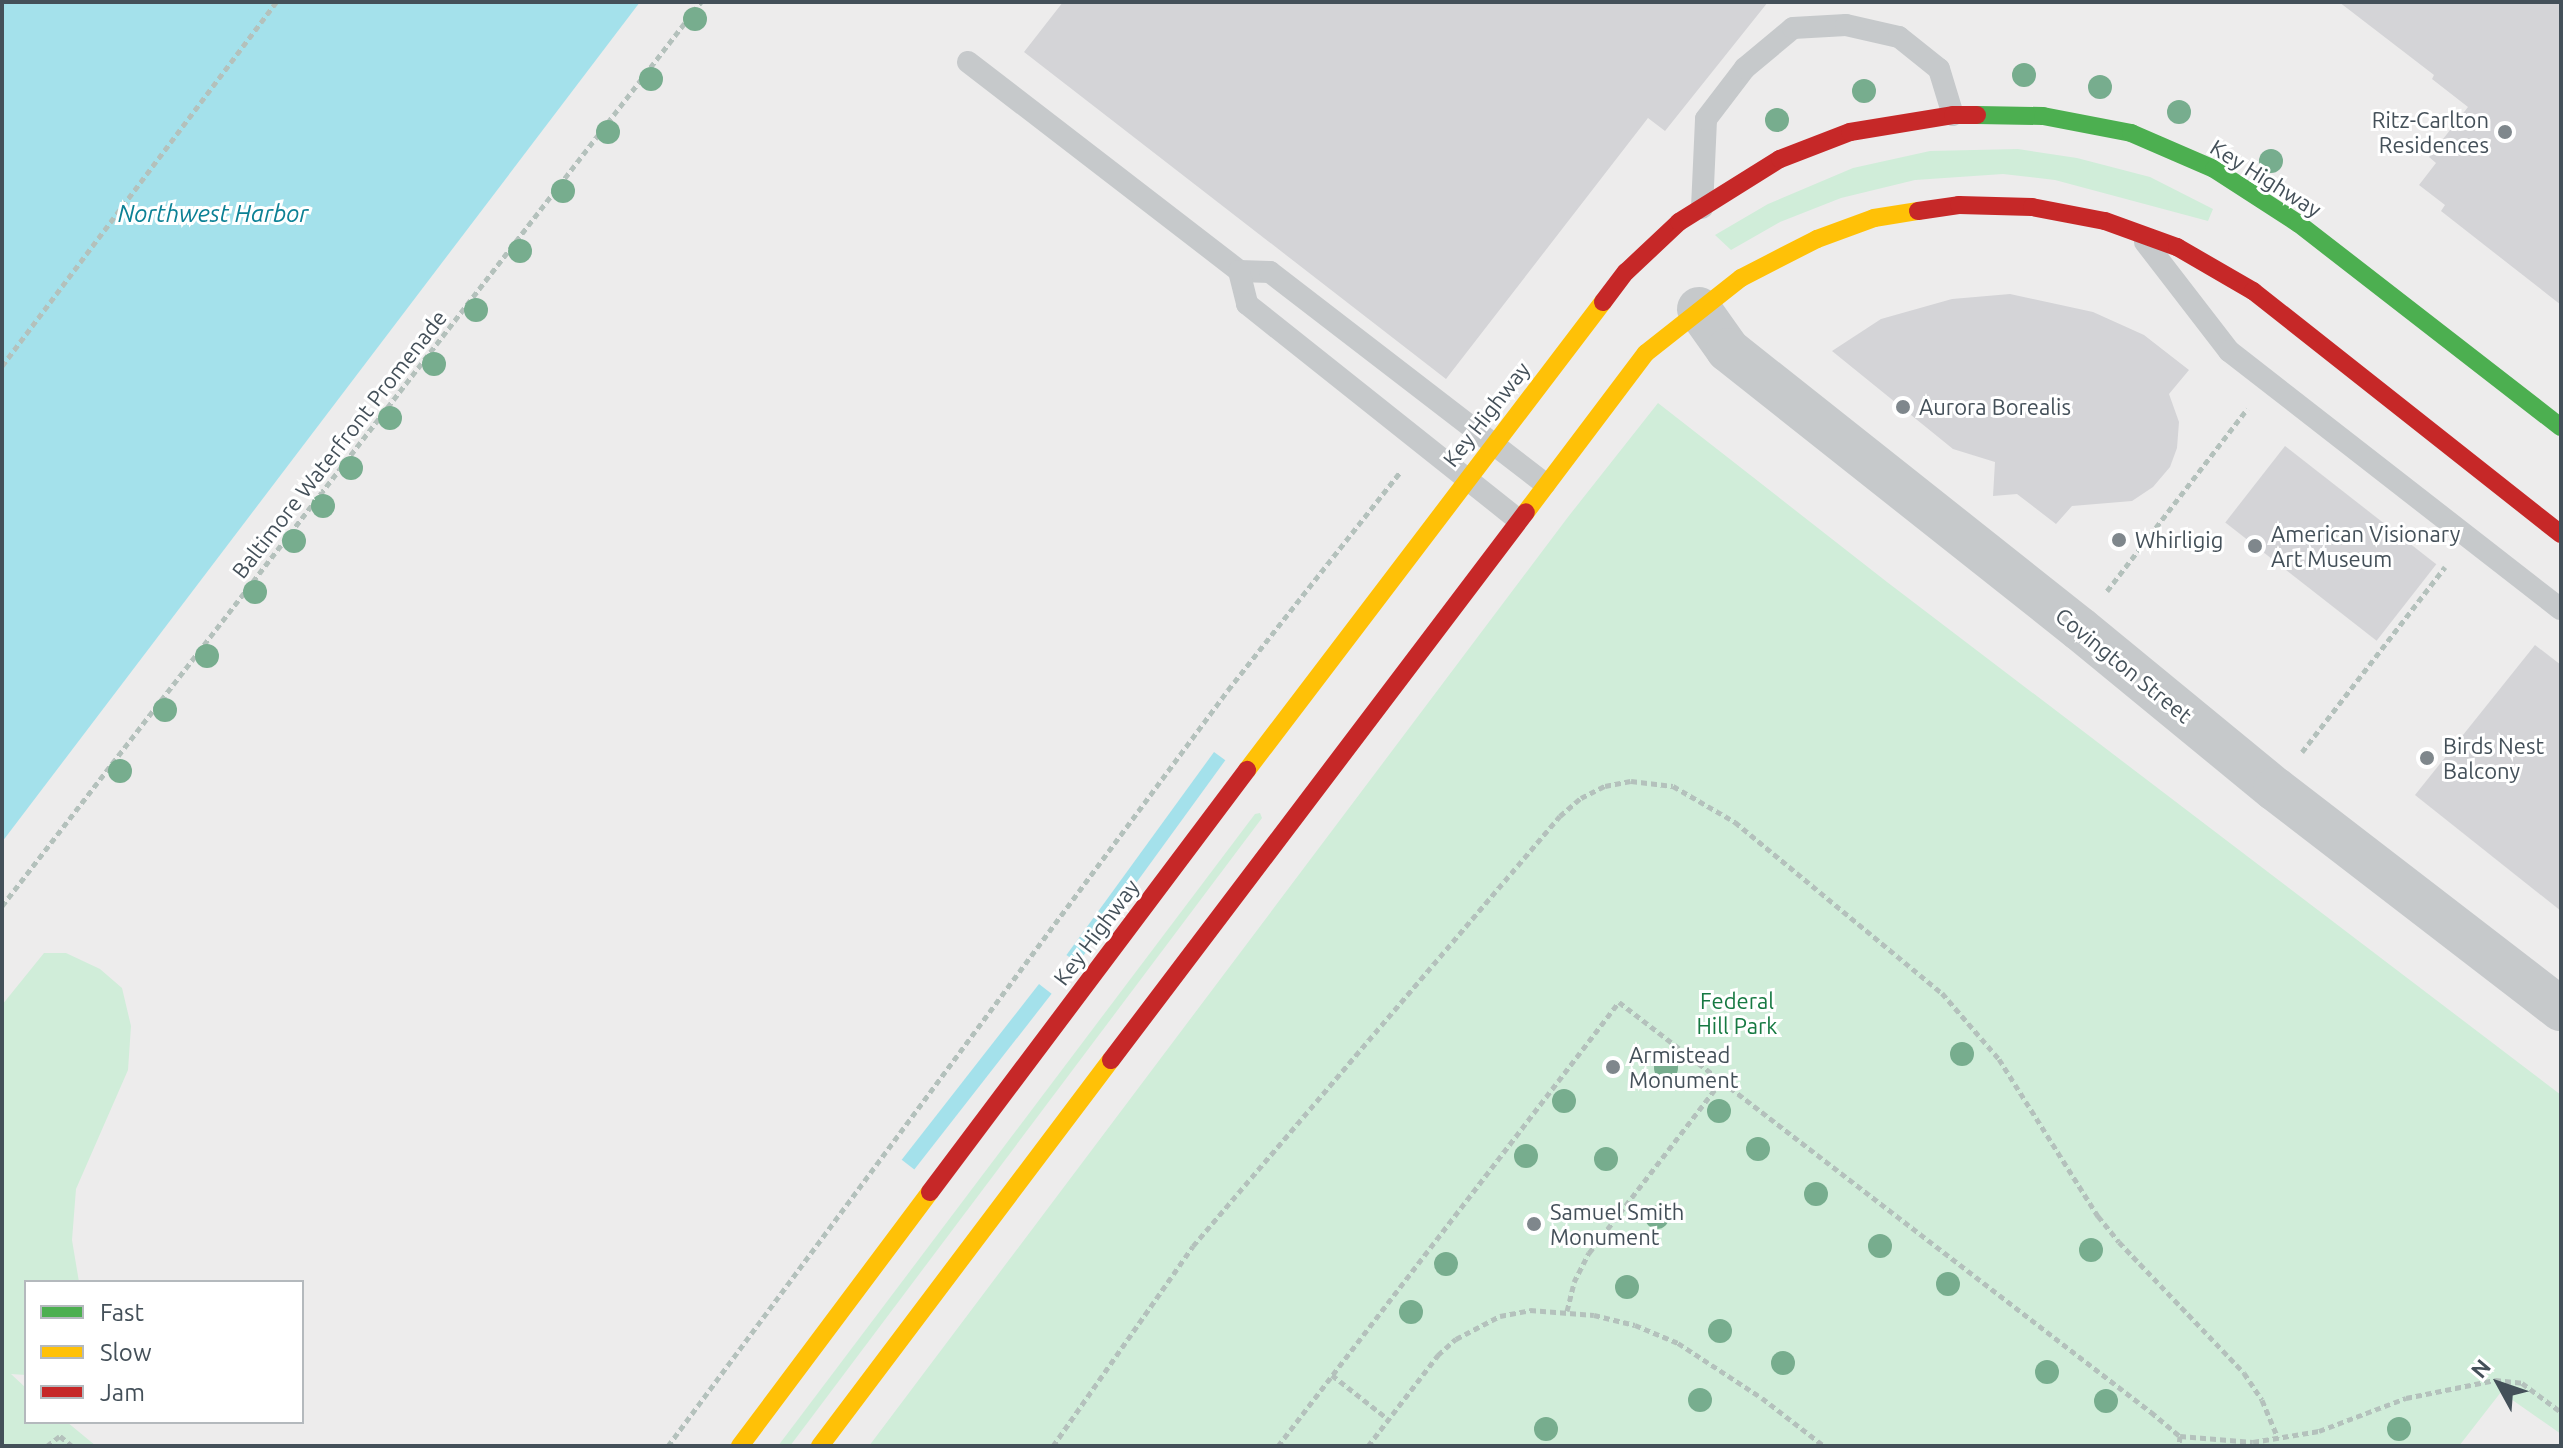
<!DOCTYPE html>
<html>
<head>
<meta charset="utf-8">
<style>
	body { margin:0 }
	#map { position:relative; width:2563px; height:1448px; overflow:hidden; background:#edecec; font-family:Ubuntu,sans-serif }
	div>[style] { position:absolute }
	.green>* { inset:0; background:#d0edd9 }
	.water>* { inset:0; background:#a4e1eb; transform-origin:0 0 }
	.building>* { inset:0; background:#d4d4d7; transform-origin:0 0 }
	.path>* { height:5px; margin-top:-2.5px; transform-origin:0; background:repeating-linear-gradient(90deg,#b4c1bc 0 6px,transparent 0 10px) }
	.lane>* { height:22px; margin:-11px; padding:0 11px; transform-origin:11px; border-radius:11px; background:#c6c9cb }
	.street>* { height:44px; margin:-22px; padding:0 22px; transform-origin:22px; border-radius:22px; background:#c6c9cb }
	.fast>* { height:18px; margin:-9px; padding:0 9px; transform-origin:9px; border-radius:9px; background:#4caf50 }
	.slow>* { height:18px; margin:-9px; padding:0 9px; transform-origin:9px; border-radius:9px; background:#ffc107 }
	.jam>* { height:18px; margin:-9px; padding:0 9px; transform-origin:9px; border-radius:9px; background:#c62828 }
	.trees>* { width:24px; height:24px; margin:-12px; border-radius:50%; background:#77ad8e }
	.dots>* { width:22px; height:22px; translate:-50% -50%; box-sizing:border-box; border:4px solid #fff; border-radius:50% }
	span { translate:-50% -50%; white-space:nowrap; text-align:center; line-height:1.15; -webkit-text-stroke:6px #fff; paint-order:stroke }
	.poi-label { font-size:22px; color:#445059 }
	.right { translate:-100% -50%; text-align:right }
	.left { translate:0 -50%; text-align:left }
	.street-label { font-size:22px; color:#445059 }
	.park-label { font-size:22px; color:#167942 }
	.water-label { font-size:24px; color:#0c8195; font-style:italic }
	.frame { position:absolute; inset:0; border:4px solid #445059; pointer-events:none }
	.legend { position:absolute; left:24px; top:1280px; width:280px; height:144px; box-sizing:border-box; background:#fff; border:2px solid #b4b9bd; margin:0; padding:10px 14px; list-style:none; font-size:24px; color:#445059 }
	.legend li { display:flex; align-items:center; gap:16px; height:40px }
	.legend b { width:40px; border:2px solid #b4b9bd }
	.north { position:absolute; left:2459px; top:1344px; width:80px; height:80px; -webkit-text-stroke:6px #fff; paint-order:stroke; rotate:310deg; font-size:22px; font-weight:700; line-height:32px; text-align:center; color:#445059 }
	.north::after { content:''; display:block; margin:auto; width:28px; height:36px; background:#445059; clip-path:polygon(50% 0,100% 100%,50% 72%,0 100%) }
</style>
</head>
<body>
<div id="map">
	<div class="green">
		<i style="clip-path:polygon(2018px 149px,2077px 158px,2150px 177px,2213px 209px,2208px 221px,2055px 180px,2003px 174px,1915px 180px,1841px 198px,1780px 222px,1731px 250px,1715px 235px,1768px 204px,1853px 168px,1930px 151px)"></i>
		<i style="clip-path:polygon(1658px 403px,1887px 582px,2561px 1095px,2561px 1434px,2501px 1392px,2459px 1446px,869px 1446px,1568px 517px)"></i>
		<i style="clip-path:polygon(1260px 813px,1262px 818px,790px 1446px,778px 1446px,1255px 814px)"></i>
		<i style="clip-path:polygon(44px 953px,66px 953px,100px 969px,122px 988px,131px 1026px,128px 1070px,76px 1189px,72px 1240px,79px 1282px,26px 1282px,26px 1375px,11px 1374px,26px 1388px,26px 1422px,67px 1422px,96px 1446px,2px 1446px,2px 1005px)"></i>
	</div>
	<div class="water">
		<i style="clip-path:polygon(2px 2px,640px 2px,2px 842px)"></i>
		<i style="left:1214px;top:752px;width:14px;height:251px;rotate:36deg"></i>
		<i style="left:1039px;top:984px;width:16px;height:223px;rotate:38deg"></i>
	</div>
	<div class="building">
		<i style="clip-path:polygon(1063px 2px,1768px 2px,1665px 131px,1648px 118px,1446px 379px,1024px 52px)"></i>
		<i style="clip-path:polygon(2339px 2px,2561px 2px,2561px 305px,2441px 211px,2445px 205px,2419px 185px,2436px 163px,2429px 157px,2468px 107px,2432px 79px,2434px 75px)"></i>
		<i style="clip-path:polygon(2010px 294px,2093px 312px,2144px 335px,2189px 370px,2169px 394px,2179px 422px,2177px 448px,2170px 467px,2153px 487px,2132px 501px,2072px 506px,2056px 524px,2017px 494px,1993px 496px,1995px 462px,1953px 449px,1832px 351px,1881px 319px,1952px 299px)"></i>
		<i style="left:2285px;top:446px;width:192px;height:97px;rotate:38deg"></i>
		<i style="clip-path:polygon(2535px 645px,2561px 665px,2561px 911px,2415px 795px)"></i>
	</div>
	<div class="path">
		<i style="left:2px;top:366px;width:456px;rotate:-53deg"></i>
		<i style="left:2107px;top:591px;width:230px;rotate:-52.4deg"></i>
		<i style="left:2302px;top:752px;width:234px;rotate:-52.3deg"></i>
		<i style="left:2px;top:906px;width:1143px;rotate:-52.29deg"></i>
		<i style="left:1567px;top:1311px;width:30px;rotate:-76deg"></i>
		<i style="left:1574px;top:1282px;width:33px;rotate:-63deg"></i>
		<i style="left:1589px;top:1253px;width:218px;rotate:-52.4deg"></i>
		<i style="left:1332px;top:1375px;width:71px;rotate:38.2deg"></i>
		<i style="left:2180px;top:1436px;width:73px;rotate:4.7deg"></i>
		<i style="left:2253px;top:1442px;width:67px;rotate:-9.5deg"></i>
		<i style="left:2319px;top:1431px;width:93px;rotate:-20.8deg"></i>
		<i style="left:2406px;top:1398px;width:91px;rotate:-11.4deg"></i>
		<i style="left:2495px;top:1380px;width:27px;rotate:6deg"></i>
		<i style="left:2522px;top:1383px;width:49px;rotate:36.6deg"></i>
		<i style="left:47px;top:1446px;width:16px;rotate:-38deg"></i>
		<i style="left:60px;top:1436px;width:16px;rotate:40deg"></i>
		<i style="left:668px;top:1446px;width:941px;rotate:-53.47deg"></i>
		<i style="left:1228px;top:690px;width:278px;rotate:-51.7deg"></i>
		<i style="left:1053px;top:1446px;width:244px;rotate:-55deg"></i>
		<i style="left:1193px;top:1246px;width:565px;rotate:-49.52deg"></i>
		<i style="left:1560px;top:816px;width:28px;rotate:-41deg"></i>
		<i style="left:1581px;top:798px;width:27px;rotate:-27deg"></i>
		<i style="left:1605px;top:786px;width:26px;rotate:-11deg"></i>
		<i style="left:1631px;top:781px;width:42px;rotate:6.8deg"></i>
		<i style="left:1673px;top:786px;width:72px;rotate:30.1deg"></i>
		<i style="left:1735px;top:822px;width:268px;rotate:39.6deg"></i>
		<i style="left:1942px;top:993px;width:87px;rotate:49.2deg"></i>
		<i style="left:1999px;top:1059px;width:186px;rotate:57.8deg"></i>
		<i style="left:2098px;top:1216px;width:33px;rotate:51deg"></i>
		<i style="left:2119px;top:1242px;width:181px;rotate:46.3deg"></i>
		<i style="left:2244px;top:1373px;width:32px;rotate:56deg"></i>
		<i style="left:2262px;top:1400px;width:41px;rotate:67.2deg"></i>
		<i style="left:1278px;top:1446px;width:560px;rotate:-52.48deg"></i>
		<i style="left:1619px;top:1002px;width:672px;rotate:37.62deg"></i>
		<i style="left:2151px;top:1412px;width:38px;rotate:40deg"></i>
		<i style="left:2180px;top:1436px;width:10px;rotate:96deg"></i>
		<i style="left:1368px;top:1446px;width:115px;rotate:-52.4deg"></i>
		<i style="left:1438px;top:1355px;width:24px;rotate:-42deg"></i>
		<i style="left:1456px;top:1339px;width:50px;rotate:-27.6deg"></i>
		<i style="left:1500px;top:1316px;width:31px;rotate:-11deg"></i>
		<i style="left:1530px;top:1310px;width:64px;rotate:4.5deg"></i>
		<i style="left:1594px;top:1315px;width:42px;rotate:13.7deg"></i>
		<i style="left:1635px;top:1325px;width:47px;rotate:22.7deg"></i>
		<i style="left:1678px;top:1343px;width:100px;rotate:33.2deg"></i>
		<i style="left:1762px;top:1398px;width:78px;rotate:37.7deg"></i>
	</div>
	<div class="lane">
		<i style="left:968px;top:62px;width:342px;rotate:37.6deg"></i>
		<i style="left:1239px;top:271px;width:31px;rotate:2deg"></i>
		<i style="left:1270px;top:272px;width:347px;rotate:37.6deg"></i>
		<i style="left:1702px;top:208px;width:89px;rotate:-87.4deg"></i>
		<i style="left:1706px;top:119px;width:64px;rotate:-52.6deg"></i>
		<i style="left:1745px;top:68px;width:62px;rotate:-39.8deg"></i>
		<i style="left:1793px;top:28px;width:53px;rotate:-3.2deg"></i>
		<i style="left:1846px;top:25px;width:54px;rotate:12.8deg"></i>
		<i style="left:1899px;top:37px;width:51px;rotate:38.7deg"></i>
		<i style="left:1939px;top:69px;width:48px;rotate:73.1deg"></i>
		<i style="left:2145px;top:242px;width:138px;rotate:52.4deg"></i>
		<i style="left:2229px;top:351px;width:420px;rotate:37.9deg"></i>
		<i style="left:1239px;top:271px;width:34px;rotate:76deg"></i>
		<i style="left:1247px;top:304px;width:345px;rotate:38.5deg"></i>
	</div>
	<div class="street">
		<i style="left:1699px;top:309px;width:50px;rotate:54.7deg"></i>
		<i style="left:1728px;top:350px;width:449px;rotate:38.4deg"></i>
		<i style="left:2080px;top:629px;width:252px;rotate:39.4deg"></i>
		<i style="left:2275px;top:789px;width:361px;rotate:37.6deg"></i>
	</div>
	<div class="fast">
		<i style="left:1977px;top:115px;width:66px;rotate:0.9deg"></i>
		<i style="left:2043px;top:116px;width:90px;rotate:10.9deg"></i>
		<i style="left:2131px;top:133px;width:90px;rotate:23.4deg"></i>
		<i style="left:2214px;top:169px;width:101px;rotate:32.9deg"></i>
		<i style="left:2299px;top:224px;width:331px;rotate:37.8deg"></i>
	</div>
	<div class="slow">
		<i style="left:1526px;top:512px;width:199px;rotate:-53deg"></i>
		<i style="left:1646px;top:353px;width:121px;rotate:-38.3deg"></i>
		<i style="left:1741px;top:278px;width:85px;rotate:-27.2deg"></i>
		<i style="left:1817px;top:239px;width:61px;rotate:-20.2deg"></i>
		<i style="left:1874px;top:218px;width:45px;rotate:-9deg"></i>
		<i style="left:1247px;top:770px;width:588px;rotate:-52.74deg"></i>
		<i style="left:740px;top:1446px;width:317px;rotate:-53.2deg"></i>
		<i style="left:820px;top:1446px;width:483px;rotate:-53deg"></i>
	</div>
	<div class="jam">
		<i style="left:1918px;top:211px;width:41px;rotate:-8.3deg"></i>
		<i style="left:1959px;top:205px;width:73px;rotate:1.6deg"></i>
		<i style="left:2032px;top:207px;width:74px;rotate:10.9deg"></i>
		<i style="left:2105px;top:221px;width:77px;rotate:19.9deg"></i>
		<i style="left:2177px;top:247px;width:88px;rotate:30.1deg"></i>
		<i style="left:2253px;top:291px;width:392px;rotate:38.3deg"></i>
		<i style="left:1603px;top:302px;width:38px;rotate:-53deg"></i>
		<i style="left:1626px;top:272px;width:73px;rotate:-43.3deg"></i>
		<i style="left:1679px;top:222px;width:119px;rotate:-32deg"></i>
		<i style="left:1780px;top:159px;width:75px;rotate:-21.1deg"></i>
		<i style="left:1850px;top:132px;width:104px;rotate:-9.4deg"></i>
		<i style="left:1953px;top:115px;width:24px"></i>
		<i style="left:1111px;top:1060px;width:687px;rotate:-52.86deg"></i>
		<i style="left:930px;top:1192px;width:528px;rotate:-53.09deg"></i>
	</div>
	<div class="trees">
		<i style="left:695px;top:19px"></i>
		<i style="left:2024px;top:75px"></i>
		<i style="left:651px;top:79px"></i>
		<i style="left:2100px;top:87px"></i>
		<i style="left:1864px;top:91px"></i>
		<i style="left:2179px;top:112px"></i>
		<i style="left:1777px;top:120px"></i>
		<i style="left:608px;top:132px"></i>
		<i style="left:2271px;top:161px"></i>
		<i style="left:563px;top:191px"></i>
		<i style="left:520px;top:251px"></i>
		<i style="left:476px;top:310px"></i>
		<i style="left:434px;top:364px"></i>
		<i style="left:390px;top:418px"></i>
		<i style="left:351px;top:468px"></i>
		<i style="left:323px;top:506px"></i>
		<i style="left:294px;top:541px"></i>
		<i style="left:255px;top:592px"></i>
		<i style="left:207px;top:656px"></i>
		<i style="left:165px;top:710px"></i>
		<i style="left:120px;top:771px"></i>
		<i style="left:1962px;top:1054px"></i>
		<i style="left:1666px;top:1068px"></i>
		<i style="left:1564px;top:1101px"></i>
		<i style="left:1719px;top:1111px"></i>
		<i style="left:1758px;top:1149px"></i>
		<i style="left:1526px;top:1156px"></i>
		<i style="left:1606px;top:1159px"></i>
		<i style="left:1816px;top:1194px"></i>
		<i style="left:1657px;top:1217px"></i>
		<i style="left:1880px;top:1246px"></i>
		<i style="left:2091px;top:1250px"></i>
		<i style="left:1446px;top:1264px"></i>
		<i style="left:1948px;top:1284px"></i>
		<i style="left:1627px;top:1287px"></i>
		<i style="left:1411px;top:1312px"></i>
		<i style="left:1720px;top:1331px"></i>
		<i style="left:1783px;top:1363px"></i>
		<i style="left:2047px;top:1372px"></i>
		<i style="left:1700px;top:1400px"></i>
		<i style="left:2106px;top:1401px"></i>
		<i style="left:1546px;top:1429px"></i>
		<i style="left:2399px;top:1429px"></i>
	</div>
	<div class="dots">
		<i style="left:2505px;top:132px;background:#7f878c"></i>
		<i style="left:1903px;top:407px;background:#7f878c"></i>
		<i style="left:2119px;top:540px;background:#7f878c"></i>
		<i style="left:2255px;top:546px;background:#7f878c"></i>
		<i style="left:2427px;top:758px;background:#7f878c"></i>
		<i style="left:1613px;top:1067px;background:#7f878c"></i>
		<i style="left:1534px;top:1224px;background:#7f878c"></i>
	</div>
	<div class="poi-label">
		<span class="right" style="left:2489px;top:132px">Ritz-Carlton<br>Residences</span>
		<span class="left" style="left:1919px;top:407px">Aurora Borealis</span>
		<span class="left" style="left:2271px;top:546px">American Visionary<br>Art Museum</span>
		<span class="left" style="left:2135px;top:540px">Whirligig</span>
		<span class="left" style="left:2443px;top:758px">Birds Nest<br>Balcony</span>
		<span class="left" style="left:1629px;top:1067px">Armistead<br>Monument</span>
		<span class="left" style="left:1550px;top:1224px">Samuel Smith<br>Monument</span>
	</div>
	<div class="street-label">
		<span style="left:2266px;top:178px;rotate:32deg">Key Highway</span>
		<span style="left:1486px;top:414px;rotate:-52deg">Key Highway</span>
		<span style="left:339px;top:444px;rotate:-52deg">Baltimore Waterfront Promenade</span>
		<span style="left:2124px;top:665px;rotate:39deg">Covington Street</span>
		<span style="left:1096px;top:932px;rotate:-53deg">Key Highway</span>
	</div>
	<div class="park-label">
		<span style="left:1737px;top:1013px">Federal<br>Hill Park</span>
	</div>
	<div class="water-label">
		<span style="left:213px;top:214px">Northwest Harbor</span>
	</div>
	<div class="frame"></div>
	<ul class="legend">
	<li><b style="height:10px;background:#4caf50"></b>Fast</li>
	<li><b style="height:10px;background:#ffc107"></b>Slow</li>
	<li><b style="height:10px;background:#c62828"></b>Jam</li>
	</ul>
	<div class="north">N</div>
</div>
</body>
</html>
